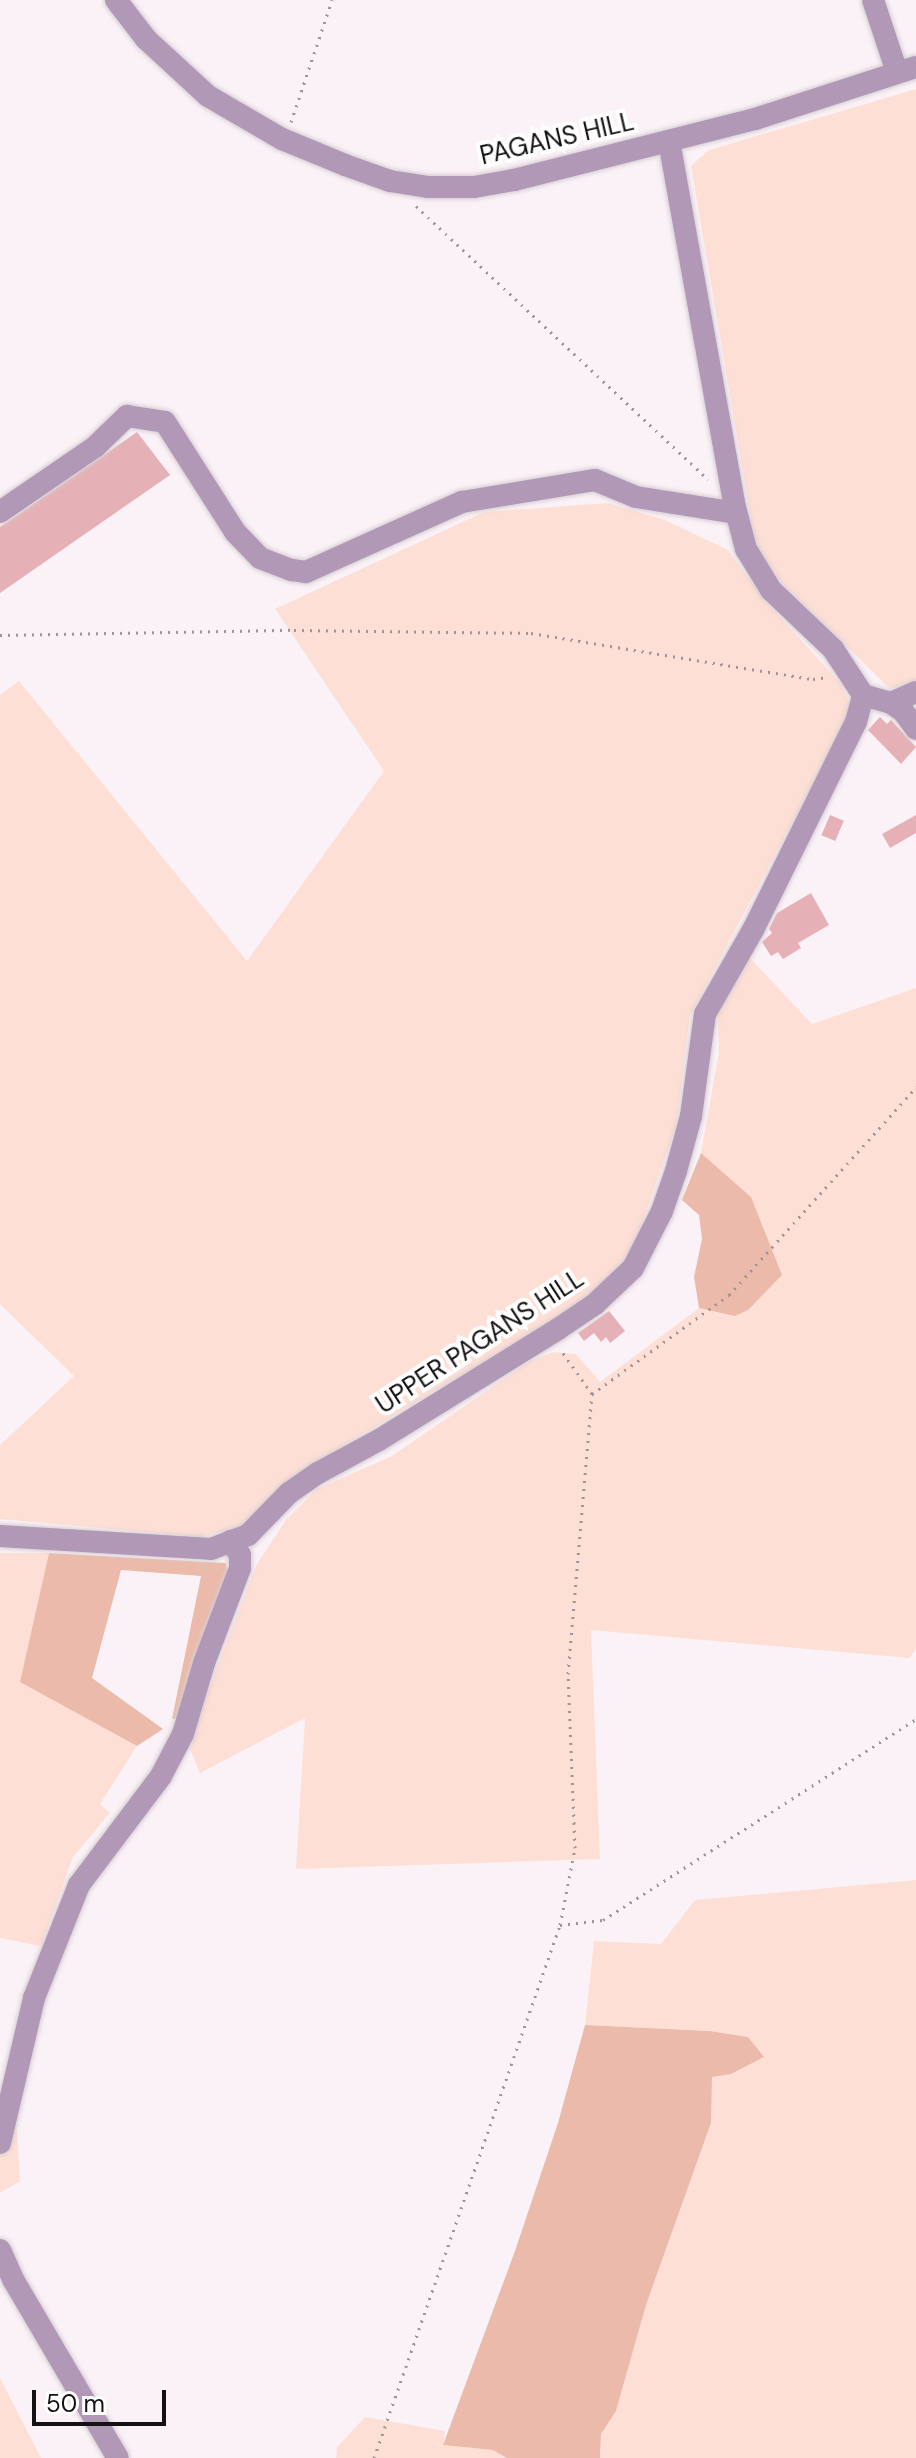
<!DOCTYPE html>
<html>
<head>
<meta charset="utf-8">
<style>
	body { margin:0 }
	#map { position:relative; width:916px; height:2458px; overflow:hidden; background:#fbf2f7; font-family:"DM Sans",sans-serif }
	div>[style] { position:absolute }
	.green>* { inset:0; background:#fedfd5 }
	.forest>* { inset:0; background:#ebbaaa }
	.building>* { inset:0; background:#e5b1b6; transform-origin:0 0 }
	.path>* { height:3px; margin-top:-1.5px; transform-origin:0; background:repeating-linear-gradient(90deg,#9c9599 0 2px,transparent 0 8px) }
	.roads { filter:drop-shadow(0 0 2px #d6ced3) drop-shadow(0 0 2px #d6ced3) }
	.minor>* { height:22px; margin:-11px; padding:0 11px; transform-origin:11px; border-radius:11px; background:#b298b7 }
	span { translate:-50% -50%; white-space:nowrap; text-align:center; line-height:1.15; -webkit-text-stroke:8px #fff; paint-order:stroke }
	.street-label { font-size:26px; color:#141113 }
	.scale { position:absolute; left:32px; top:2390px; width:134px; height:36px; box-sizing:border-box; border:4px solid #141113; border-top:0; padding-left:10px; font-size:24px; line-height:28px; white-space:nowrap; color:#141113; -webkit-text-stroke:6px #fff; paint-order:stroke }
</style>
</head>
<body>
<div id="map">
	<div class="green">
		<i style="clip-path:polygon(916px 89px,916px 682px,905px 690px,888px 687px,779px 580px,762px 557px,753px 531px,691px 166px,709px 150px)"></i>
		<i style="clip-path:polygon(608px 503px,665px 520px,728px 550px,765px 601px,841px 684px,850px 705px,843px 726px,690px 1015px,676px 1126px,638px 1235px,616px 1273px,562px 1315px,295px 1474px,239px 1527px,201px 1537px,0 1519px,0 1445px,74px 1376px,0 1304px,0 695px,19px 681px,247px 961px,384px 771px,275px 609px,484px 512px)"></i>
		<i style="clip-path:polygon(748px 956px,812px 1024px,916px 988px,916px 1648px,910px 1658px,591px 1630px,600px 1859px,296px 1869px,305px 1718px,200px 1773px,190px 1749px,208px 1691px,257px 1564px,286px 1520px,317px 1489px,392px 1456px,530px 1361px,554px 1352px,576px 1354px,600px 1382px,699px 1308px,735px 1315px,748px 1310px,751px 1197px,701px 1153px,719px 1052px,718px 1015px)"></i>
		<i style="clip-path:polygon(0 1553px,49px 1553px,21px 1682px,137px 1746px,100px 1804px,110px 1813px,73px 1857px,41px 1946px,0 1938px)"></i>
		<i style="clip-path:polygon(916px 1880px,916px 2458px,600px 2458px,601px 2434px,616px 2411px,646px 2305px,711px 2123px,712px 2076px,731px 2074px,763px 2057px,748px 2037px,710px 2031px,585px 2025px,594px 1941px,661px 1944px,695px 1900px)"></i>
		<i style="clip-path:polygon(0 2127px,17px 2132px,20px 2181px,0 2193px)"></i>
		<i style="clip-path:polygon(0 2378px,41px 2458px,0 2458px)"></i>
		<i style="clip-path:polygon(365px 2417px,445px 2431px,443px 2445px,494px 2450px,507px 2458px,336px 2458px,337px 2447px)"></i>
	</div>
	<div class="forest">
		<i style="clip-path:polygon(701px 1153px,751px 1197px,782px 1275px,748px 1310px,735px 1316px,699px 1308px,694px 1277px,702px 1239px,699px 1215px,682px 1200px)"></i>
		<i style="clip-path:polygon(49px 1553px,226px 1563px,229px 1582px,180px 1718px,172px 1719px,201px 1576px,121px 1570px,92px 1678px,163px 1729px,137px 1746px,20px 1682px)"></i>
		<i style="clip-path:polygon(585px 2025px,710px 2031px,748px 2037px,764px 2057px,731px 2074px,712px 2077px,711px 2123px,646px 2305px,616px 2411px,601px 2434px,600px 2458px,507px 2458px,493px 2450px,443px 2445px,515px 2251px,558px 2123px)"></i>
	</div>
	<div class="building">
		<i style="clip-path:polygon(137px 432px,170px 475px,0 593px,0 527px)"></i>
		<i style="clip-path:polygon(880px 717px,887px 724px,891px 720px,916px 747px,901px 764px,868px 730px)"></i>
		<i style="left:830px;top:815px;width:15px;height:22px;rotate:23deg"></i>
		<i style="clip-path:polygon(916px 815px,916px 833px,890px 848px,882px 834px)"></i>
		<i style="clip-path:polygon(811px 893px,829px 925px,798px 943px,801px 948px,783px 959px,778px 952px,771px 956px,762px 942px,772px 933px,769px 929px,777px 913px)"></i>
		<i style="clip-path:polygon(609px 1311px,625px 1331px,610px 1343px,606px 1337px,601px 1342px,594px 1333px,584px 1341px,578px 1333px)"></i>
	</div>
	<div class="path">
		<i style="left:291px;top:122px;width:129px;rotate:-71.4deg"></i>
		<i style="left:416px;top:206px;width:400px;rotate:43.1deg"></i>
		<i style="left:0;top:635px;width:294px;rotate:-1deg"></i>
		<i style="left:294px;top:630px;width:237px;rotate:0.7deg"></i>
		<i style="left:531px;top:633px;width:286px;rotate:9.3deg"></i>
		<i style="left:813px;top:679px;width:16px;rotate:-7deg"></i>
		<i style="left:592px;top:1394px;width:169px;rotate:-35.9deg"></i>
		<i style="left:729px;top:1295px;width:280px;rotate:-48deg"></i>
		<i style="left:560px;top:1925px;width:43px;rotate:-6.6deg"></i>
		<i style="left:603px;top:1920px;width:372px;rotate:-32.7deg"></i>
		<i style="left:374px;top:2458px;width:565px;rotate:-70.76deg"></i>
		<i style="left:560px;top:1925px;width:78px;rotate:-79deg"></i>
		<i style="left:575px;top:1848px;width:174px;rotate:-92.3deg"></i>
		<i style="left:568px;top:1674px;width:281px;rotate:-85.1deg"></i>
		<i style="left:592px;top:1394px;width:54px;rotate:-125.2deg"></i>
	</div>
	<div class="roads">
		<div class="minor">
			<i style="left:116px;top:0;width:49px;rotate:52.4deg"></i>
			<i style="left:146px;top:39px;width:84px;rotate:42.6deg"></i>
			<i style="left:208px;top:96px;width:86px;rotate:30.2deg"></i>
			<i style="left:282px;top:139px;width:68px;rotate:22.4deg"></i>
			<i style="left:345px;top:165px;width:48px;rotate:19.6deg"></i>
			<i style="left:390px;top:181px;width:38px;rotate:9deg"></i>
			<i style="left:428px;top:187px;width:46px"></i>
			<i style="left:474px;top:187px;width:41px;rotate:-9.9deg"></i>
			<i style="left:514px;top:180px;width:249px;rotate:-14.2deg"></i>
			<i style="left:755px;top:119px;width:169px;rotate:-17.9deg"></i>
			<i style="left:873px;top:0;width:76px;rotate:71.6deg"></i>
			<i style="left:669px;top:141px;width:368px;rotate:79.8deg"></i>
			<i style="left:734px;top:503px;width:48px;rotate:75.4deg"></i>
			<i style="left:746px;top:549px;width:48px;rotate:58.6deg"></i>
			<i style="left:771px;top:590px;width:86px;rotate:43.6deg"></i>
			<i style="left:833px;top:649px;width:55px;rotate:56.9deg"></i>
			<i style="left:0;top:512px;width:115px;rotate:-34.4deg"></i>
			<i style="left:95px;top:447px;width:45px;rotate:-44.1deg"></i>
			<i style="left:127px;top:416px;width:38px;rotate:9deg"></i>
			<i style="left:165px;top:422px;width:130px;rotate:57.5deg"></i>
			<i style="left:235px;top:532px;width:36px;rotate:46deg"></i>
			<i style="left:260px;top:558px;width:34px;rotate:21deg"></i>
			<i style="left:292px;top:570px;width:14px;rotate:8deg"></i>
			<i style="left:306px;top:572px;width:171px;rotate:-24.2deg"></i>
			<i style="left:462px;top:502px;width:135px;rotate:-9.4deg"></i>
			<i style="left:595px;top:480px;width:44px;rotate:22.5deg"></i>
			<i style="left:636px;top:497px;width:101px;rotate:9.1deg"></i>
			<i style="left:863px;top:695px;width:29px;rotate:16deg"></i>
			<i style="left:891px;top:703px;width:14px;rotate:34deg"></i>
			<i style="left:903px;top:711px;width:22px;rotate:54deg"></i>
			<i style="left:891px;top:703px;width:27px;rotate:-24deg"></i>
			<i style="left:0;top:1536px;width:211px;rotate:3.5deg"></i>
			<i style="left:211px;top:1549px;width:40px;rotate:-21deg"></i>
			<i style="left:248px;top:1535px;width:59px;rotate:-45.7deg"></i>
			<i style="left:289px;top:1493px;width:35px;rotate:-35deg"></i>
			<i style="left:318px;top:1473px;width:69px;rotate:-28.4deg"></i>
			<i style="left:379px;top:1440px;width:211px;rotate:-31.8deg"></i>
			<i style="left:558px;top:1329px;width:45px;rotate:-34deg"></i>
			<i style="left:595px;top:1304px;width:52px;rotate:-43.5deg"></i>
			<i style="left:633px;top:1268px;width:64px;rotate:-63deg"></i>
			<i style="left:662px;top:1211px;width:42px;rotate:-70.7deg"></i>
			<i style="left:676px;top:1171px;width:57px;rotate:-74.7deg"></i>
			<i style="left:691px;top:1116px;width:103px;rotate:-82.2deg"></i>
			<i style="left:705px;top:1014px;width:99px;rotate:-60.3deg"></i>
			<i style="left:754px;top:928px;width:230px;rotate:-63.7deg"></i>
			<i style="left:856px;top:722px;width:28px;rotate:-75deg"></i>
			<i style="left:0;top:2143px;width:149px;rotate:-76.8deg"></i>
			<i style="left:34px;top:1998px;width:122px;rotate:-68.3deg"></i>
			<i style="left:79px;top:1885px;width:136px;rotate:-53deg"></i>
			<i style="left:161px;top:1776px;width:47px;rotate:-62.4deg"></i>
			<i style="left:183px;top:1734px;width:74px;rotate:-73.5deg"></i>
			<i style="left:204px;top:1663px;width:102px;rotate:-69.2deg"></i>
			<i style="left:240px;top:1568px;width:13px;rotate:-90deg"></i>
			<i style="left:240px;top:1555px;width:17px;rotate:-123deg"></i>
			<i style="left:0;top:2250px;width:34px;rotate:66deg"></i>
			<i style="left:14px;top:2281px;width:205px;rotate:59.6deg"></i>
		</div>
	</div>
	<div class="street-label">
		<span style="left:557px;top:139px;rotate:-13deg">PAGANS HILL</span>
		<span style="left:480px;top:1342px;rotate:-33deg">UPPER PAGANS HILL</span>
	</div>
	<div class="scale">50 m</div>
</div>
</body>
</html>
